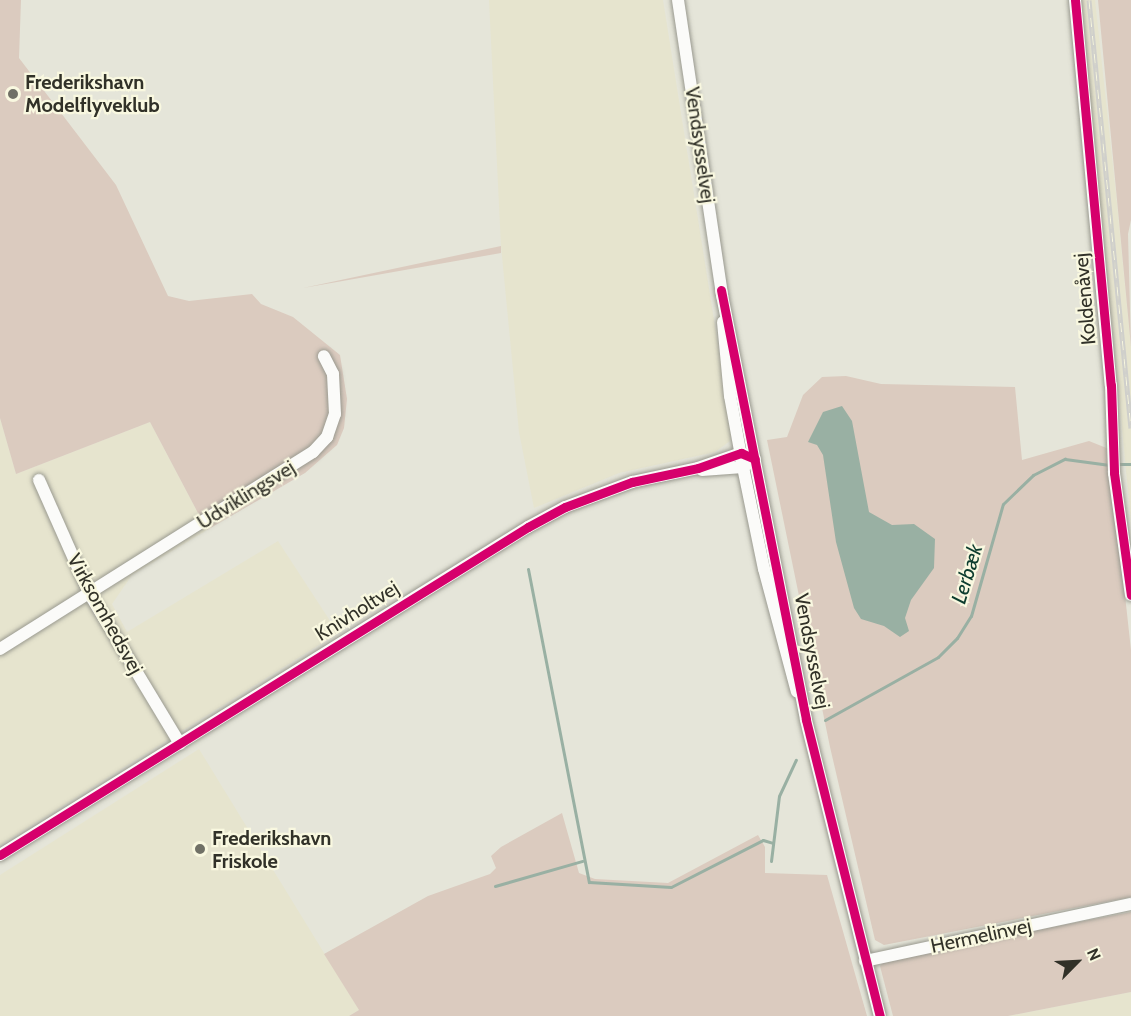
<!DOCTYPE html>
<html>
<head>
<meta charset="utf-8">
<style>
	body { margin:0 }
	#map { position:relative; width:1131px; height:1016px; overflow:hidden; background:#e5e5d9; font-family:Cabin,sans-serif }
	div>[style] { position:absolute }
	.built>* { inset:0; background:#e6e4ce }
	.green>* { inset:0; background:#dbcbbf }
	.water>* { inset:0; background:#99b0a3 }
	.stream>* { height:3px; margin:-1.5px; padding:0 1.5px; transform-origin:1.5px; border-radius:1.5px; background:#99b0a3 }
	.roads { filter:drop-shadow(0 0 2px #99998f) drop-shadow(0 0 2px #99998f) }
	.minor>* { height:12px; margin:-6px; padding:0 6px; transform-origin:6px; border-radius:6px; background:#fbfbf9 }
	.rail>* { height:5px; margin-top:-2.5px; transform-origin:0; background:repeating-linear-gradient(90deg,#f9f8e0 0 9px,#cfcfcb 0 18px); box-sizing:border-box; border-block:2px solid #cfcfcb }
	.cycleway>* { height:9px; margin:-4.5px; padding:0 4.5px; transform-origin:4.5px; border-radius:4.5px; background:#d6006c }
	.dots>* { width:16px; height:16px; translate:-50% -50%; box-sizing:border-box; border:3px solid #f9f8e0; border-radius:50% }
	span { translate:-50% -50%; white-space:nowrap; text-align:center; line-height:1.15; -webkit-text-stroke:4.5px #f9f8e0; paint-order:stroke }
	.poi-label { font-size:20px; color:#313128; font-weight:700 }
	.left { translate:0 -50%; text-align:left }
	.street-label { font-size:20px; color:#313128 }
	.water-label { font-size:21px; color:#0c3c2e; font-style:italic }
	.north { position:absolute; left:1047px; top:932px; width:60px; height:60px; -webkit-text-stroke:4px #f9f8e0; paint-order:stroke; rotate:66deg; font-size:16px; font-weight:700; line-height:24px; text-align:center; color:#313128 }
	.north::after { content:''; display:block; margin:auto; width:21px; height:27px; background:#313128; clip-path:polygon(50% 0,100% 100%,50% 72%,0 100%) }
</style>
</head>
<body>
<div id="map">
	<div class="built">
		<i style="clip-path:polygon(489px 0,663px 0,732px 433px,730px 441px,715px 452px,619px 473px,534px 508px,519px 432px,501px 246px)"></i>
		<i style="clip-path:polygon(1081px 0,1095px 0,1116px 194px,1131px 347px,1131px 522px)"></i>
		<i style="clip-path:polygon(0 418px,16px 474px,150px 422px,207px 530px,132px 575px,112px 604px,127px 632px,278px 541px,338px 633px,0 845px)"></i>
		<i style="clip-path:polygon(199px 749px,359px 1010px,349px 1016px,0 1016px,0 875px)"></i>
		<i style="clip-path:polygon(1131px 992px,1131px 1016px,1008px 1016px,1116px 995px)"></i>
	</div>
	<div class="green">
		<i style="clip-path:polygon(0 0,21px 0,19px 58px,116px 185px,168px 296px,189px 301px,252px 294px,261px 304px,293px 317px,340px 355px,347px 399px,344px 428px,337px 445px,305px 473px,207px 530px,150px 422px,16px 474px,0 418px)"></i>
		<i style="clip-path:polygon(1098px 0,1131px 0,1131px 220px,1128px 234px,1131px 347px)"></i>
		<i style="clip-path:polygon(501px 246px,501px 253px,303px 288px)"></i>
		<i style="clip-path:polygon(846px 376px,881px 384px,1015px 387px,1022px 460px,1089px 441px,1109px 449px,1131px 650px,1131px 897px,884px 945px,875px 940px,830px 747px,767px 440px,787px 437px,803px 395px,822px 377px)"></i>
		<i style="clip-path:polygon(562px 813px,579px 873px,595px 879px,668px 883px,758px 835px,765px 847px,765px 873px,827px 875px,867px 1016px,349px 1016px,359px 1010px,324px 954px,428px 896px,490px 874px,496px 868px,491px 856px,501px 847px)"></i>
		<i style="clip-path:polygon(1131px 912px,1131px 992px,1008px 1016px,893px 1016px,880px 966px,886px 959px)"></i>
	</div>
	<div class="water">
		<i style="clip-path:polygon(842px 406px,852px 421px,869px 512px,892px 525px,914px 524px,935px 539px,934px 568px,911px 600px,905px 618px,909px 631px,900px 637px,884px 626px,861px 619px,854px 608px,836px 542px,823px 455px,817px 445px,808px 442px,823px 412px)"></i>
	</div>
	<div class="stream">
		<i style="left:1116px;top:464px;width:15px"></i>
		<i style="left:528px;top:569px;width:319px;rotate:79deg"></i>
		<i style="left:589px;top:882px;width:82px;rotate:3.5deg"></i>
		<i style="left:671px;top:887px;width:103px;rotate:-27.1deg"></i>
		<i style="left:763px;top:840px;width:10px;rotate:17deg"></i>
		<i style="left:825px;top:720px;width:129px;rotate:-29.1deg"></i>
		<i style="left:938px;top:657px;width:27px;rotate:-45deg"></i>
		<i style="left:957px;top:638px;width:26px;rotate:-58deg"></i>
		<i style="left:971px;top:616px;width:116px;rotate:-74.1deg"></i>
		<i style="left:1003px;top:504px;width:42px;rotate:-44deg"></i>
		<i style="left:1033px;top:475px;width:36px;rotate:-27deg"></i>
		<i style="left:1065px;top:459px;width:45px;rotate:7.6deg"></i>
		<i style="left:771px;top:861px;width:65px;rotate:-83deg"></i>
		<i style="left:779px;top:796px;width:40px;rotate:-65deg"></i>
		<i style="left:495px;top:886px;width:91px;rotate:-16deg"></i>
	</div>
	<div class="roads">
		<div class="minor">
			<i style="left:678px;top:0;width:299px;rotate:81.5deg"></i>
			<i style="left:1075px;top:0;width:387px;rotate:84.7deg"></i>
			<i style="left:1111px;top:385px;width:88px;rotate:88deg"></i>
			<i style="left:1114px;top:473px;width:123px;rotate:82.1deg"></i>
			<i style="left:721px;top:290px;width:438px;rotate:78.8deg"></i>
			<i style="left:806px;top:720px;width:305px;rotate:76deg"></i>
			<i style="left:723px;top:322px;width:74px;rotate:84.6deg"></i>
			<i style="left:730px;top:396px;width:72px;rotate:79.6deg"></i>
			<i style="left:743px;top:467px;width:104px;rotate:78.4deg"></i>
			<i style="left:764px;top:569px;width:127px;rotate:75deg"></i>
			<i style="left:702px;top:470px;width:41px;rotate:-4.2deg"></i>
			<i style="left:743px;top:467px;width:7px;rotate:-34deg"></i>
			<i style="left:39px;top:480px;width:124px;rotate:66.1deg"></i>
			<i style="left:89px;top:593px;width:176px;rotate:58.9deg"></i>
			<i style="left:0;top:649px;width:370px;rotate:-32.2deg"></i>
			<i style="left:313px;top:452px;width:21px;rotate:-47deg"></i>
			<i style="left:327px;top:437px;width:24px;rotate:-71deg"></i>
			<i style="left:335px;top:414px;width:40px;rotate:-92.9deg"></i>
			<i style="left:333px;top:374px;width:20px;rotate:-117deg"></i>
			<i style="left:0;top:855px;width:622px;rotate:-31.85deg"></i>
			<i style="left:528px;top:527px;width:42px;rotate:-28.4deg"></i>
			<i style="left:565px;top:507px;width:72px;rotate:-20.5deg"></i>
			<i style="left:632px;top:482px;width:67px;rotate:-12deg"></i>
			<i style="left:698px;top:468px;width:46px;rotate:-19.2deg"></i>
			<i style="left:741px;top:453px;width:15px;rotate:23deg"></i>
			<i style="left:865px;top:961px;width:272px;rotate:-12.1deg"></i>
		</div>
	</div>
	<div class="rail">
		<i style="left:1089px;top:0;width:430px;rotate:84.4deg"></i>
	</div>
	<div class="cycleway">
		<i style="left:1075px;top:0;width:387px;rotate:84.7deg"></i>
		<i style="left:1111px;top:385px;width:88px;rotate:88deg"></i>
		<i style="left:1114px;top:473px;width:123px;rotate:82.1deg"></i>
		<i style="left:721px;top:290px;width:438px;rotate:78.8deg"></i>
		<i style="left:806px;top:720px;width:305px;rotate:76deg"></i>
		<i style="left:0;top:855px;width:622px;rotate:-31.85deg"></i>
		<i style="left:528px;top:527px;width:42px;rotate:-28.4deg"></i>
		<i style="left:565px;top:507px;width:72px;rotate:-20.5deg"></i>
		<i style="left:632px;top:482px;width:67px;rotate:-12deg"></i>
		<i style="left:698px;top:468px;width:46px;rotate:-19.2deg"></i>
		<i style="left:741px;top:453px;width:15px;rotate:23deg"></i>
	</div>
	<div class="dots">
		<i style="left:13px;top:94px;background:#707066"></i>
		<i style="left:200px;top:849px;background:#707066"></i>
	</div>
	<div class="poi-label">
		<span class="left" style="left:25px;top:94px">Frederikshavn<br>Modelflyveklub</span>
		<span class="left" style="left:212px;top:850px">Frederikshavn<br>Friskole</span>
	</div>
	<div class="street-label">
		<span style="left:700px;top:145px;rotate:82deg">Vendsysselvej</span>
		<span style="left:1085px;top:299px;rotate:-95deg">Koldenåvej</span>
		<span style="left:246px;top:495px;rotate:-32deg">Udviklingsvej</span>
		<span style="left:357px;top:611px;rotate:-32deg">Knivholtvej</span>
		<span style="left:105px;top:614px;rotate:61deg">Virksomhedsvej</span>
		<span style="left:812px;top:651px;rotate:79deg">Vendsysselvej</span>
		<span style="left:981px;top:936px;rotate:-12deg">Hermelinvej</span>
	</div>
	<div class="water-label">
		<span style="left:967px;top:574px;rotate:-73deg">Lerbæk</span>
	</div>
	<div class="north">N</div>
</div>
</body>
</html>
